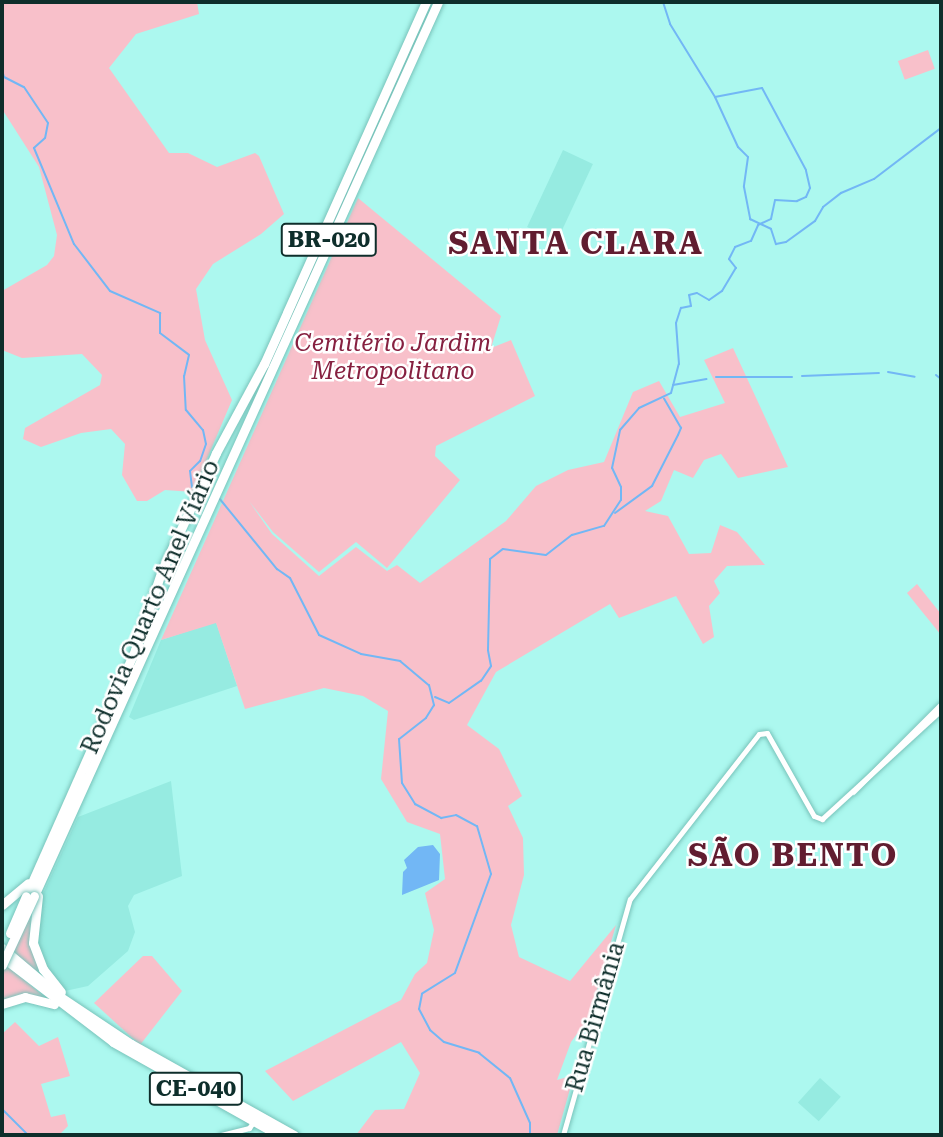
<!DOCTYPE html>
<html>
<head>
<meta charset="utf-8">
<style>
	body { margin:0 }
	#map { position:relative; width:943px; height:1137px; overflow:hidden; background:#acf8ef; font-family:"Roboto Serif",serif }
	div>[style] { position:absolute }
	.built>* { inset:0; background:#96ebe1; transform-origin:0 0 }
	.green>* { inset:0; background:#f8c0ca; transform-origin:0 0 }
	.water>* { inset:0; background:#72b7f5 }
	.stream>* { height:2px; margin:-1px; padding:0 1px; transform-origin:1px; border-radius:1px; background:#72b7f5 }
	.roads { filter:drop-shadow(0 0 2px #78c3ba) drop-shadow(0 0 2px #78c3ba) }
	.minor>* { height:5px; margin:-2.5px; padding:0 2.5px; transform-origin:2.5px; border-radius:2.5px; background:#fff }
	.highway>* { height:9px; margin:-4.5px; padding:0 4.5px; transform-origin:4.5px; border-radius:4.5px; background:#fff }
	.bridges { filter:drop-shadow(0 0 2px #78c3ba) drop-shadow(0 0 2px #78c3ba) }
	.highway-bridge>* { height:9px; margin:-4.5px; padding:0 4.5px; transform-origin:4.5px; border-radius:4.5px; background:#fff }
	span { translate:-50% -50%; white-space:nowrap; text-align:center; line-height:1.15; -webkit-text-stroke:5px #fff; paint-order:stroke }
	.shield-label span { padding:2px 5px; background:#fff; border:2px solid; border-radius:5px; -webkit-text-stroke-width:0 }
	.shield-label { font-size:23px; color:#0e2e2b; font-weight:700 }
	.park-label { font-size:24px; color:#862040; font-style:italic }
	.street-label { font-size:24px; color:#0e2e2b }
	.district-label { font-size:32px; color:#611d30; font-weight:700; letter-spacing:2px }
	.frame { position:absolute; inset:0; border:4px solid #0e2e2b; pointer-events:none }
</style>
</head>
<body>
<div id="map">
	<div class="built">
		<i style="left:563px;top:150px;width:33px;height:85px;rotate:25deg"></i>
		<i style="clip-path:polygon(216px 622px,237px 686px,134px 720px,129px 717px,161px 640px)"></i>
		<i style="clip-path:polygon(171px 781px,182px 876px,134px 895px,128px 906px,135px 932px,128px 951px,88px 986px,65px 991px,44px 964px,37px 945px,38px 905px,78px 817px)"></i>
		<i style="left:820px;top:1078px;width:28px;height:33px;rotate:42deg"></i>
	</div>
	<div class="green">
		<i style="clip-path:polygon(2px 2px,197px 2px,199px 14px,136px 34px,109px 68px,169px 153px,188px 153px,217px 167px,255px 153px,259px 156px,284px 214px,261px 234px,213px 264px,196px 289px,205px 340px,232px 400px,193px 492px,165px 490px,147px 501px,137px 501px,122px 475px,125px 444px,111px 429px,81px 433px,41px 447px,23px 439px,25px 428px,100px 385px,102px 375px,82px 354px,22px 358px,2px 350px,2px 291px,47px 265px,54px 256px,57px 235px,39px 167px,2px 109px)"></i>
		<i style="left:928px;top:50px;width:20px;height:32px;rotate:70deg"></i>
		<i style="clip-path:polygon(358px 198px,501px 316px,491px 348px,511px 340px,535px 396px,436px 446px,435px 456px,460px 480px,387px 568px,356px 542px,319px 572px,273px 532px,249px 501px,272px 534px,319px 576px,356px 547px,387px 571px,397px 565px,420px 583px,506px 521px,536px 486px,568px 470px,604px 462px,633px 392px,659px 381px,680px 417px,725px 403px,704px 360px,733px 348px,788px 467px,738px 478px,721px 454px,704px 460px,693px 478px,674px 470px,661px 501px,645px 511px,668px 516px,689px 554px,711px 553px,720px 525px,737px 532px,765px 565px,727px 566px,714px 581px,720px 593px,709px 606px,714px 637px,703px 644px,676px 596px,619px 618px,610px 604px,496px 672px,467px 725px,499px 749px,522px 796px,508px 806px,523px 838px,524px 875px,511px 925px,519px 957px,570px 981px,616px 925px,589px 1018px,571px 1042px,557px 1080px,574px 1075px,557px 1135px,356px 1135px,375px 1110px,404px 1109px,420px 1073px,401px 1042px,293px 1101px,265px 1071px,401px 1000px,415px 974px,427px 963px,434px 930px,425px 893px,445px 879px,440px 834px,407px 822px,381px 779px,388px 711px,363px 696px,324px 688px,245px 709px,216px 623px,161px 640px)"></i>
		<i style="clip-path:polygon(917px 584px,941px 614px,941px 635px,907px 593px)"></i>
		<i style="clip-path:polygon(31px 910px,30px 942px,50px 983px,12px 952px)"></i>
		<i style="clip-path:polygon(143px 956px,152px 956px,182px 991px,140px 1045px,94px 1003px)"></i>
		<i style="clip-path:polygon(6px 965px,46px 998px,2px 1002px,2px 974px)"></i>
		<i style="clip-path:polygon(15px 1022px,39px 1046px,58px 1037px,70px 1076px,41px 1084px,51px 1117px,65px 1114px,68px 1126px,59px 1135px,2px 1135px,2px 1034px)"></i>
	</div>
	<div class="water">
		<i style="clip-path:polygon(433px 845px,440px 854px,439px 880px,402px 895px,403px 872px,407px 868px,404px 860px,418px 847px)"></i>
	</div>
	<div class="stream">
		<i style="left:663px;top:2px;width:23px;rotate:72deg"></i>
		<i style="left:670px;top:24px;width:86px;rotate:58.3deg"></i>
		<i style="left:715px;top:97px;width:55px;rotate:65.3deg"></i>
		<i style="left:738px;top:147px;width:14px;rotate:45deg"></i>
		<i style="left:748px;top:157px;width:30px;rotate:98deg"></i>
		<i style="left:744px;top:187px;width:33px;rotate:79deg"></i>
		<i style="left:750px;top:219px;width:23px;rotate:25deg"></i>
		<i style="left:771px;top:229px;width:16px;rotate:72deg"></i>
		<i style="left:776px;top:244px;width:10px;rotate:-11deg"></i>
		<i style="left:786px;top:242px;width:36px;rotate:-36deg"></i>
		<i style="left:815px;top:221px;width:16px;rotate:-60deg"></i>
		<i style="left:823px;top:207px;width:23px;rotate:-38deg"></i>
		<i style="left:841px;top:193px;width:36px;rotate:-23deg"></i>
		<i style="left:874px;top:179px;width:84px;rotate:-37.3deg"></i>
		<i style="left:2px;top:70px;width:7px;rotate:74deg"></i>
		<i style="left:4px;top:77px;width:22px;rotate:27deg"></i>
		<i style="left:24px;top:87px;width:43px;rotate:56.3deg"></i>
		<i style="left:48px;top:123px;width:15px;rotate:101deg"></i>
		<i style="left:45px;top:138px;width:15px;rotate:138deg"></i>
		<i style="left:34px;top:148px;width:104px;rotate:67.4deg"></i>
		<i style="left:74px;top:244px;width:59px;rotate:52.5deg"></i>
		<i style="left:110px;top:291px;width:55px;rotate:23.7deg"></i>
		<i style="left:160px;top:313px;width:20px;rotate:90deg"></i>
		<i style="left:160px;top:333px;width:36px;rotate:37deg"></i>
		<i style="left:189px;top:355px;width:22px;rotate:103deg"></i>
		<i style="left:184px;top:376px;width:34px;rotate:87deg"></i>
		<i style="left:186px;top:410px;width:26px;rotate:50deg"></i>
		<i style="left:203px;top:430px;width:14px;rotate:78deg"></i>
		<i style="left:206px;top:444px;width:18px;rotate:109deg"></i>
		<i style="left:200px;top:461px;width:14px;rotate:135deg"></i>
		<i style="left:190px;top:471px;width:16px;rotate:83deg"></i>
		<i style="left:888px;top:372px;width:27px;rotate:10deg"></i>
		<i style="left:936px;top:375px;width:6px;rotate:39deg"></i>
		<i style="left:802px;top:376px;width:77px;rotate:-2.2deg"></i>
		<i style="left:716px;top:377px;width:76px"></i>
		<i style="left:673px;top:385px;width:34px;rotate:-10deg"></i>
		<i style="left:219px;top:498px;width:92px;rotate:50.8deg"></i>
		<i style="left:277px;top:569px;width:16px;rotate:35deg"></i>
		<i style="left:290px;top:578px;width:64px;rotate:63deg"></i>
		<i style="left:319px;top:635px;width:46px;rotate:24.3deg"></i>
		<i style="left:361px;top:654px;width:40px;rotate:10deg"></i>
		<i style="left:400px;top:661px;width:38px;rotate:40deg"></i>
		<i style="left:429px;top:685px;width:21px;rotate:76deg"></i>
		<i style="left:434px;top:705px;width:15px;rotate:122deg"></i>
		<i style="left:426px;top:718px;width:34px;rotate:142deg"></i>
		<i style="left:399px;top:739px;width:44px;rotate:86.1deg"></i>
		<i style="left:402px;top:783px;width:25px;rotate:58deg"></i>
		<i style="left:415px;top:804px;width:30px;rotate:28deg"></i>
		<i style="left:441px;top:818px;width:15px;rotate:-11deg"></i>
		<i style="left:456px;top:815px;width:24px;rotate:28deg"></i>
		<i style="left:477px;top:826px;width:50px;rotate:73.7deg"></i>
		<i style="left:491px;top:874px;width:105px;rotate:110deg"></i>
		<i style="left:455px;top:973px;width:39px;rotate:148deg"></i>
		<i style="left:422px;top:994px;width:15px;rotate:101deg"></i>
		<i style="left:419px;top:1009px;width:24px;rotate:62deg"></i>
		<i style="left:430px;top:1030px;width:18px;rotate:41deg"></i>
		<i style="left:444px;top:1042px;width:37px;rotate:17deg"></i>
		<i style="left:479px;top:1053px;width:40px;rotate:39deg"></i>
		<i style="left:510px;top:1078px;width:49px;rotate:66deg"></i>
		<i style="left:530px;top:1123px;width:12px;rotate:90deg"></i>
		<i style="left:615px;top:513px;width:46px;rotate:-36.1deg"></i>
		<i style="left:652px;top:486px;width:57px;rotate:-63deg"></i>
		<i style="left:678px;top:435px;width:8px;rotate:-67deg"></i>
		<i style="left:681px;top:428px;width:34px;rotate:-120deg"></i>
		<i style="left:435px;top:697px;width:15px;rotate:23deg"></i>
		<i style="left:449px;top:703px;width:39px;rotate:-35deg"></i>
		<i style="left:481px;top:681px;width:18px;rotate:-56deg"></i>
		<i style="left:491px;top:666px;width:16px;rotate:-101deg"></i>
		<i style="left:488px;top:650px;width:91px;rotate:-88.7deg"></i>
		<i style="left:490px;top:559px;width:16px;rotate:-38deg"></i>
		<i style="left:503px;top:549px;width:43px;rotate:7.9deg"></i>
		<i style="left:546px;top:555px;width:33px;rotate:-38deg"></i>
		<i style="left:572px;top:535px;width:33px;rotate:-16deg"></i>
		<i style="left:604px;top:526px;width:31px;rotate:-57deg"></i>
		<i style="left:621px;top:500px;width:13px;rotate:-90deg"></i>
		<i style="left:621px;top:487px;width:21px;rotate:-115deg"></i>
		<i style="left:612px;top:468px;width:39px;rotate:-78deg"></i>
		<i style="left:620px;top:430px;width:29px;rotate:-49deg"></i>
		<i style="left:639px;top:408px;width:35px;rotate:-25deg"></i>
		<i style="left:671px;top:393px;width:30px;rotate:-75deg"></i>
		<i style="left:679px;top:364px;width:41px;rotate:-94.2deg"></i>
		<i style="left:676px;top:323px;width:16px;rotate:-72deg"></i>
		<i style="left:681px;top:308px;width:10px;rotate:-11deg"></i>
		<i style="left:691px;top:306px;width:11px;rotate:-100deg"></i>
		<i style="left:689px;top:295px;width:8px;rotate:-14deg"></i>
		<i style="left:697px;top:293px;width:14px;rotate:30deg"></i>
		<i style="left:709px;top:300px;width:16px;rotate:-35deg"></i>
		<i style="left:722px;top:291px;width:27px;rotate:-59deg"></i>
		<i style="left:736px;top:268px;width:11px;rotate:-128deg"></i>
		<i style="left:729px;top:259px;width:13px;rotate:-63deg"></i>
		<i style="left:735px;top:247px;width:17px;rotate:-21deg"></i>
		<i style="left:751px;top:241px;width:17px;rotate:-66deg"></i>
		<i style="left:758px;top:225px;width:14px;rotate:-25deg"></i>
		<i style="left:771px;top:219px;width:19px;rotate:-78deg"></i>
		<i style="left:775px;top:200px;width:22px;rotate:3deg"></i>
		<i style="left:797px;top:201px;width:10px;rotate:-24deg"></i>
		<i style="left:806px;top:197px;width:10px;rotate:-66deg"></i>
		<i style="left:810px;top:188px;width:18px;rotate:-103deg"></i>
		<i style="left:806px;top:170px;width:93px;rotate:-118.2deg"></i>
		<i style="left:762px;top:88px;width:48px;rotate:169.2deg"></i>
		<i style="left:2px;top:1109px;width:37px;rotate:45deg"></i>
	</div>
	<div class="roads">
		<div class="minor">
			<i style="left:853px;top:792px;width:124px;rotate:-45deg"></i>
			<i style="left:221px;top:1135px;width:29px;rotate:-14deg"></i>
			<i style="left:249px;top:1128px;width:9px;rotate:-54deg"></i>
			<i style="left:563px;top:1135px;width:245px;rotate:-74.2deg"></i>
			<i style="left:630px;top:899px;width:209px;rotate:-52deg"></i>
			<i style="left:759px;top:734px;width:8px;rotate:-7deg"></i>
			<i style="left:767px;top:733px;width:95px;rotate:60.5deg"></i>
			<i style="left:814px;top:816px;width:9px;rotate:21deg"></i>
			<i style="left:822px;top:819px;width:161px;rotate:-42.5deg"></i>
		</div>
		<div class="highway">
			<i style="left:26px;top:896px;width:269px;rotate:-66.1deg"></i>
			<i style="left:135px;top:650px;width:84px;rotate:-71.4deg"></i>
			<i style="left:162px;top:570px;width:129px;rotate:-65.2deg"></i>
			<i style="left:216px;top:453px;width:101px;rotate:-61.7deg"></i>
			<i style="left:264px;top:364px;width:397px;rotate:-65.9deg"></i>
			<i style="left:34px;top:896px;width:981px;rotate:-65.68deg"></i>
			<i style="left:38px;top:896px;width:47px;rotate:96.1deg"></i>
			<i style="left:33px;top:943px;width:28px;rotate:69deg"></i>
			<i style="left:43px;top:969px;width:29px;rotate:52deg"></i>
			<i style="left:2px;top:905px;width:34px;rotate:-40deg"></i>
			<i style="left:2px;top:948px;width:75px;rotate:40.1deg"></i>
			<i style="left:59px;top:996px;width:87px;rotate:33.7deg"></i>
			<i style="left:131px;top:1044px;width:187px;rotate:29.2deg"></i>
			<i style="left:2px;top:957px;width:140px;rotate:37.4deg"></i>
			<i style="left:113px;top:1042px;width:190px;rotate:29.3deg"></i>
			<i style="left:2px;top:1004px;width:24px;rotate:-17deg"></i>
			<i style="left:25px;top:997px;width:30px;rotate:14deg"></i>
		</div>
	</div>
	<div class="bridges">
		<div class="highway-bridge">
			<i style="left:10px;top:933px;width:40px;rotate:-66.6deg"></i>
			<i style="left:2px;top:965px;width:76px;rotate:-65.1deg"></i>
		</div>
	</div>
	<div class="shield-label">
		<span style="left:329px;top:240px">BR-020</span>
		<span style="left:196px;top:1089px">CE-040</span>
	</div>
	<div class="park-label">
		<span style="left:393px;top:358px">Cemitério Jardim<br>Metropolitano</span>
	</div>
	<div class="street-label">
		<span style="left:151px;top:607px;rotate:-67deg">Rodovia Quarto Anel Viário</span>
		<span style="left:596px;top:1017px;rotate:-74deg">Rua Birmânia</span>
	</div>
	<div class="district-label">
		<span style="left:576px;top:243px">SANTA CLARA</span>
		<span style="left:793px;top:855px">SÃO BENTO</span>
	</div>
	<div class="frame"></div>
</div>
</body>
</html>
